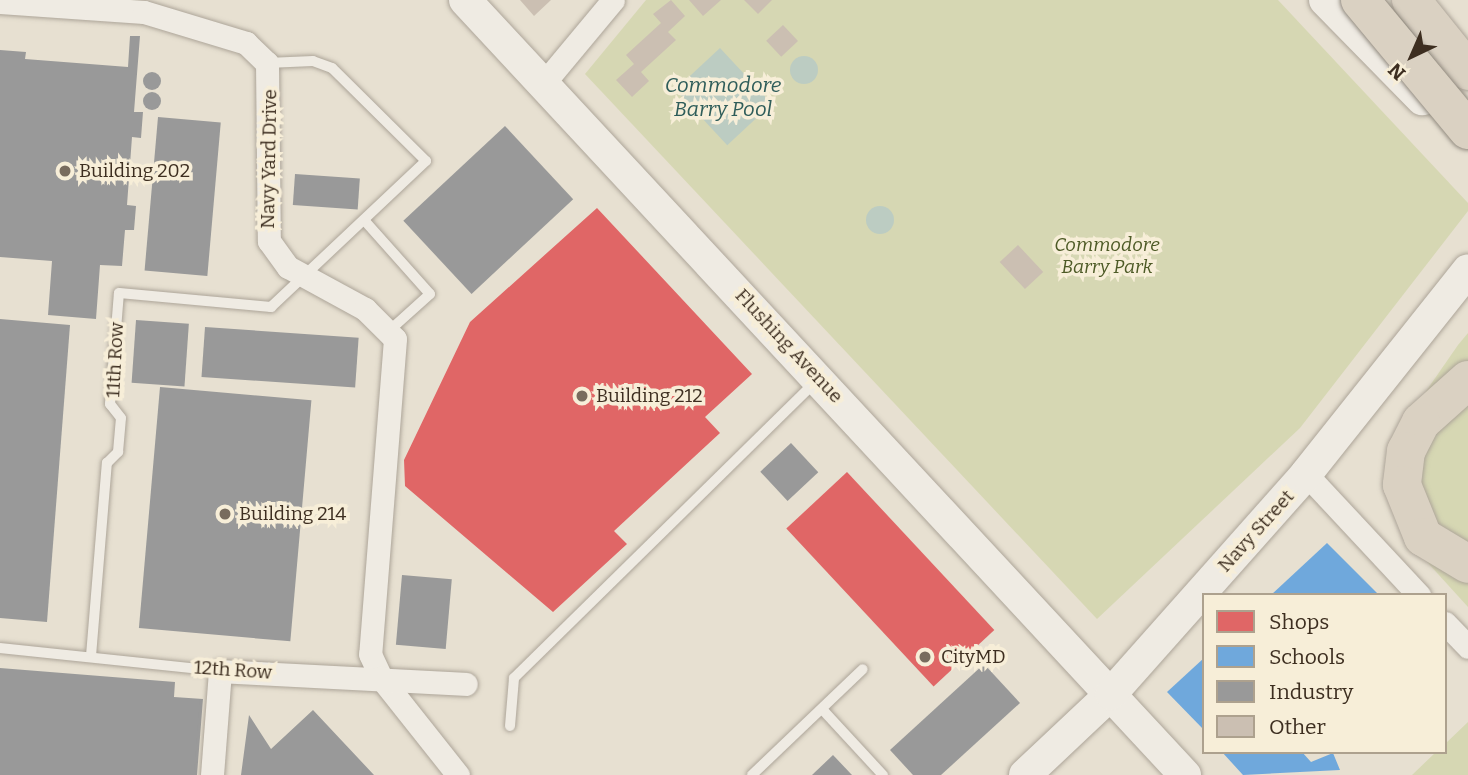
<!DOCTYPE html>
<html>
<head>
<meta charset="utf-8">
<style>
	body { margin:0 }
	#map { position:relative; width:1468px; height:775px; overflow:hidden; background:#e7e0d1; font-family:Bitter,serif }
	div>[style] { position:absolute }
	.green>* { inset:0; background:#d6d7b3 }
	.water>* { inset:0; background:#bcccc2; transform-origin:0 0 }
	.round { border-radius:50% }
	.shops>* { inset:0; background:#e06666; transform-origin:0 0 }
	.schools>* { inset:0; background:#6fa8dc }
	.industry>* { inset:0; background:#999; transform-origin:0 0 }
	.building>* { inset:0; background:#cbbfb2; transform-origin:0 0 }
	.roads { filter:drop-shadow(0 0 2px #ada599) drop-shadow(0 0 2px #ada599) }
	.lane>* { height:10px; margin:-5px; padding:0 5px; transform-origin:5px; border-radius:5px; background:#efebe3 }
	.street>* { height:23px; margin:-11.5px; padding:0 11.5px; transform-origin:11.5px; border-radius:11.5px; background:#efebe3 }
	.secondary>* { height:32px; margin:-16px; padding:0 16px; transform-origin:16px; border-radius:16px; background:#efebe3 }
	.highway>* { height:38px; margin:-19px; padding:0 19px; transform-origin:19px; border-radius:19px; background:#dad1c2 }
	.bridges { filter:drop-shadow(0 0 2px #928b80) drop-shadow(0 0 2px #928b80) }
	.highway-bridge>* { height:38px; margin:-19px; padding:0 19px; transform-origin:19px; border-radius:19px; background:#dad1c2 }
	.dots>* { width:19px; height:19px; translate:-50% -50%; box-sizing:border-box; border:4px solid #f7eed8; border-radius:50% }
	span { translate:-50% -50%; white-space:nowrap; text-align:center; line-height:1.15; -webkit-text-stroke:7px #f7eed8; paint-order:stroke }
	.street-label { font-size:19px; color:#3d2e20 }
	.poi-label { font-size:19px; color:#3d2e20 }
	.left { translate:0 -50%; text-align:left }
	.park-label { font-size:19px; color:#4d5a26; font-style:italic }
	.water-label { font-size:21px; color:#2f5d5a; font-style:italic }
	.legend { position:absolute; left:1202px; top:593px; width:245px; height:161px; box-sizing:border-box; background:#f7eed8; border:2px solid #ada18e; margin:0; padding:9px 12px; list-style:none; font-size:21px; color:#3d2e20 }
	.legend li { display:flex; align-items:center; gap:14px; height:35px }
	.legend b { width:35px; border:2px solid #ada18e }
	.north { position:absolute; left:1377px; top:21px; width:70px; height:70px; -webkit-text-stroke:5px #f7eed8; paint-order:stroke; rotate:224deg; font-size:19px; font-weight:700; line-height:28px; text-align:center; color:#3d2e20 }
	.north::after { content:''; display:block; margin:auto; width:24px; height:32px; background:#3d2e20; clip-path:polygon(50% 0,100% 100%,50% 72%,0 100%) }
</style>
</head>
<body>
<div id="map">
	<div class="green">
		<i style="clip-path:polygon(646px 0,1278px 0,1468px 203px,1468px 211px,1300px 428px,1097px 619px,585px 74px)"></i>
		<i style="clip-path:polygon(1468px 333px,1468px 363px,1413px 410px,1458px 345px)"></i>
		<i style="clip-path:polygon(1468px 398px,1468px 550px,1444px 538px,1417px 499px,1419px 449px)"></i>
		<i style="clip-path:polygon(1418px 552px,1468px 580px,1468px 607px)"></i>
		<i style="clip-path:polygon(1468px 722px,1468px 775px,1412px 775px,1436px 752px,1445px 752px,1445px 744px)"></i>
	</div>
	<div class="water">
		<i style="left:720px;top:48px;width:76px;height:61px;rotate:47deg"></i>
		<i class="round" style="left:790px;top:56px;width:28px;height:28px"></i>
		<i class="round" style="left:866px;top:206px;width:28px;height:28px"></i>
	</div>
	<div class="shops">
		<i style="clip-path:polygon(597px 208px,752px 374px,705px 417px,720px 433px,614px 531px,627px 544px,553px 612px,405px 486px,404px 460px,470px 322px)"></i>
		<i style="left:847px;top:472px;width:216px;height:83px;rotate:47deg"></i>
	</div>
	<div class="schools">
		<i style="clip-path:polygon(1327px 543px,1379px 595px,1271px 595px)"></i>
		<i style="clip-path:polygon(1204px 658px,1204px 730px,1167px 692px)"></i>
		<i style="clip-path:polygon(1222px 752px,1302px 752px,1311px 762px,1333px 753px,1340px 770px,1243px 775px)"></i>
	</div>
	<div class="industry">
		<i style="clip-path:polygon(130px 36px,140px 36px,134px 112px,143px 112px,141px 138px,132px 137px,127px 205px,136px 206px,134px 230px,125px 230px,122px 266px,100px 265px,96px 319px,48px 315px,52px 261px,0 257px,0 50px,26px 52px,25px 59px,128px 67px)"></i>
		<i class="round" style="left:143px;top:72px;width:18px;height:18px"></i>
		<i class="round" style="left:143px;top:92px;width:18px;height:18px"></i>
		<i style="left:158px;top:117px;width:63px;height:154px;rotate:5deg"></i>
		<i style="left:505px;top:126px;width:100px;height:139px;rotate:47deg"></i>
		<i style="left:295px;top:174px;width:65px;height:31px;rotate:4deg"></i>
		<i style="clip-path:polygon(0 319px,70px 325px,47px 622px,0 618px)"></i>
		<i style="left:136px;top:320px;width:53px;height:63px;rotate:4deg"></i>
		<i style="left:205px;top:327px;width:154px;height:50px;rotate:4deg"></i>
		<i style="left:160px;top:387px;width:152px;height:242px;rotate:5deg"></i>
		<i style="left:791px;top:443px;width:40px;height:42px;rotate:47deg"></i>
		<i style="left:402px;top:575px;width:50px;height:70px;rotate:5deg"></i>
		<i style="clip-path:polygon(984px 664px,1020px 703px,941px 775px,913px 775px,890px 750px)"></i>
		<i style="clip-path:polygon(0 668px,175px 682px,174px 697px,203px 699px,197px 775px,0 775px)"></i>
		<i style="clip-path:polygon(313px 710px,374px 775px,241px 775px,249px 715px,271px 749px)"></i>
		<i style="clip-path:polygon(833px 755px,852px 775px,812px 775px)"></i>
	</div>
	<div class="building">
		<i style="clip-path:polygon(520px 0,551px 0,534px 16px)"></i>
		<i style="clip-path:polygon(671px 0,685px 16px,668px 32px,676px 40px,641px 72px,649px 81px,632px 97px,616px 80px,634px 64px,626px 55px,661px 23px,653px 14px)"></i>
		<i style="clip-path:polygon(689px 0,721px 0,703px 16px)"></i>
		<i style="clip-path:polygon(744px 0,772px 0,758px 14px)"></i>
		<i style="left:783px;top:25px;width:22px;height:23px;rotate:47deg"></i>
		<i style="left:1018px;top:245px;width:37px;height:25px;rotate:47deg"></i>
	</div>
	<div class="roads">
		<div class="lane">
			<i style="left:364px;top:220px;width:99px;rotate:48.3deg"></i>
			<i style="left:430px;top:294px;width:54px;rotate:138deg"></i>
			<i style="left:0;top:648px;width:221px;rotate:6deg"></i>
			<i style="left:91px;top:656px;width:194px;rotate:-85.3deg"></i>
			<i style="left:107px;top:463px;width:16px;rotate:-45deg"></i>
			<i style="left:118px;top:452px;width:34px;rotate:-85deg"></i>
			<i style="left:121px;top:418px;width:18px;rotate:-128deg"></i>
			<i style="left:110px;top:404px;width:111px;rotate:-85.4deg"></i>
			<i style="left:119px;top:293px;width:153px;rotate:5.3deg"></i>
			<i style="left:271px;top:307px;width:213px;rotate:-43.3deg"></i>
			<i style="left:426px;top:161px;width:132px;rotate:-135.3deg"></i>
			<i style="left:332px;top:68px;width:20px;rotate:-160deg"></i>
			<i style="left:313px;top:61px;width:46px;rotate:177.5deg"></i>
			<i style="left:822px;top:709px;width:90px;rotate:47.3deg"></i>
			<i style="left:510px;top:726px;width:48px;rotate:-85.2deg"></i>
			<i style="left:514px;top:678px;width:425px;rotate:-44.5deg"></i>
			<i style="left:752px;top:775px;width:153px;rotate:-43.7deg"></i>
		</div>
		<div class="street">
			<i style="left:0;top:2px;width:144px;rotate:4deg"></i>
			<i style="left:144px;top:12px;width:107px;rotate:16.9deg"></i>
			<i style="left:246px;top:43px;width:29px;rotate:44deg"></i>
			<i style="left:267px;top:63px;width:178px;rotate:89.4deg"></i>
			<i style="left:269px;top:241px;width:32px;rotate:54deg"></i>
			<i style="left:288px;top:267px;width:88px;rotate:28.6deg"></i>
			<i style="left:365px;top:309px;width:42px;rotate:45deg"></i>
			<i style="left:395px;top:339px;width:316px;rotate:94.5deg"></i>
			<i style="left:370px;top:654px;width:26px;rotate:65deg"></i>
			<i style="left:381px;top:678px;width:124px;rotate:51.6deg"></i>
			<i style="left:543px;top:84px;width:109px;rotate:-50.2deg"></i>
			<i style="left:1306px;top:474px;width:166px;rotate:47deg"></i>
			<i style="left:1445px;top:623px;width:33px;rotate:46deg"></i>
			<i style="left:212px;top:775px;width:104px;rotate:-85.6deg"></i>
			<i style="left:220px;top:671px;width:246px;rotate:3deg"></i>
		</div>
		<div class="secondary">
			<i style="left:465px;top:0;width:1058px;rotate:47.11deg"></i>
			<i style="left:1325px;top:0;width:139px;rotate:45.6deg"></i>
			<i style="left:1025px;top:775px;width:118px;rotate:-43.3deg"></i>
			<i style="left:1111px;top:694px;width:294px;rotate:-48.4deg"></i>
			<i style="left:1306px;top:474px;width:260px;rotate:-51.5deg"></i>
		</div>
		<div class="highway">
			<i style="left:1411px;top:0;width:91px;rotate:51.2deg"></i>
			<i style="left:1468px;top:380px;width:63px;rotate:138.2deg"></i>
			<i style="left:1421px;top:422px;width:33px;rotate:117deg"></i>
			<i style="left:1406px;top:451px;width:34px;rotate:97deg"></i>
			<i style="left:1402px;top:485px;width:56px;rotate:68deg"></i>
			<i style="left:1423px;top:537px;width:52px;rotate:31deg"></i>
		</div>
	</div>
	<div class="bridges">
		<div class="highway-bridge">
			<i style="left:1360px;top:0;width:169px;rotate:50.3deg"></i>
		</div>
	</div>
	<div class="dots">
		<i style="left:65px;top:171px;background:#786c5e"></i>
		<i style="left:582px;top:396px;background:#786c5e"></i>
		<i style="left:225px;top:514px;background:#786c5e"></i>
		<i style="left:925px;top:657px;background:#786c5e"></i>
	</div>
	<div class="street-label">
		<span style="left:269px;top:159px;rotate:-89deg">Navy Yard Drive</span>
		<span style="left:789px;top:346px;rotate:47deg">Flushing Avenue</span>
		<span style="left:115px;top:360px;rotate:-87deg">11th Row</span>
		<span style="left:1256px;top:531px;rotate:-48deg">Navy Street</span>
		<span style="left:233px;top:670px;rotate:4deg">12th Row</span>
	</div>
	<div class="poi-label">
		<span class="left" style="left:79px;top:171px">Building 202</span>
		<span class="left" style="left:596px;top:396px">Building 212</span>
		<span class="left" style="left:239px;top:514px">Building 214</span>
		<span class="left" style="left:941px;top:657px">CityMD</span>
	</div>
	<div class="park-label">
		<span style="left:1107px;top:256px">Commodore<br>Barry Park</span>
	</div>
	<div class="water-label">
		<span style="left:723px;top:97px">Commodore<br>Barry Pool</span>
	</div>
	<ul class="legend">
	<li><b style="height:19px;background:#e06666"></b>Shops</li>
	<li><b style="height:19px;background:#6fa8dc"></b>Schools</li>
	<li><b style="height:19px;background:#999"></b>Industry</li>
	<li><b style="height:19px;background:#cbbfb2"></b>Other</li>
	</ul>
	<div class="north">N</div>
</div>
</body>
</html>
